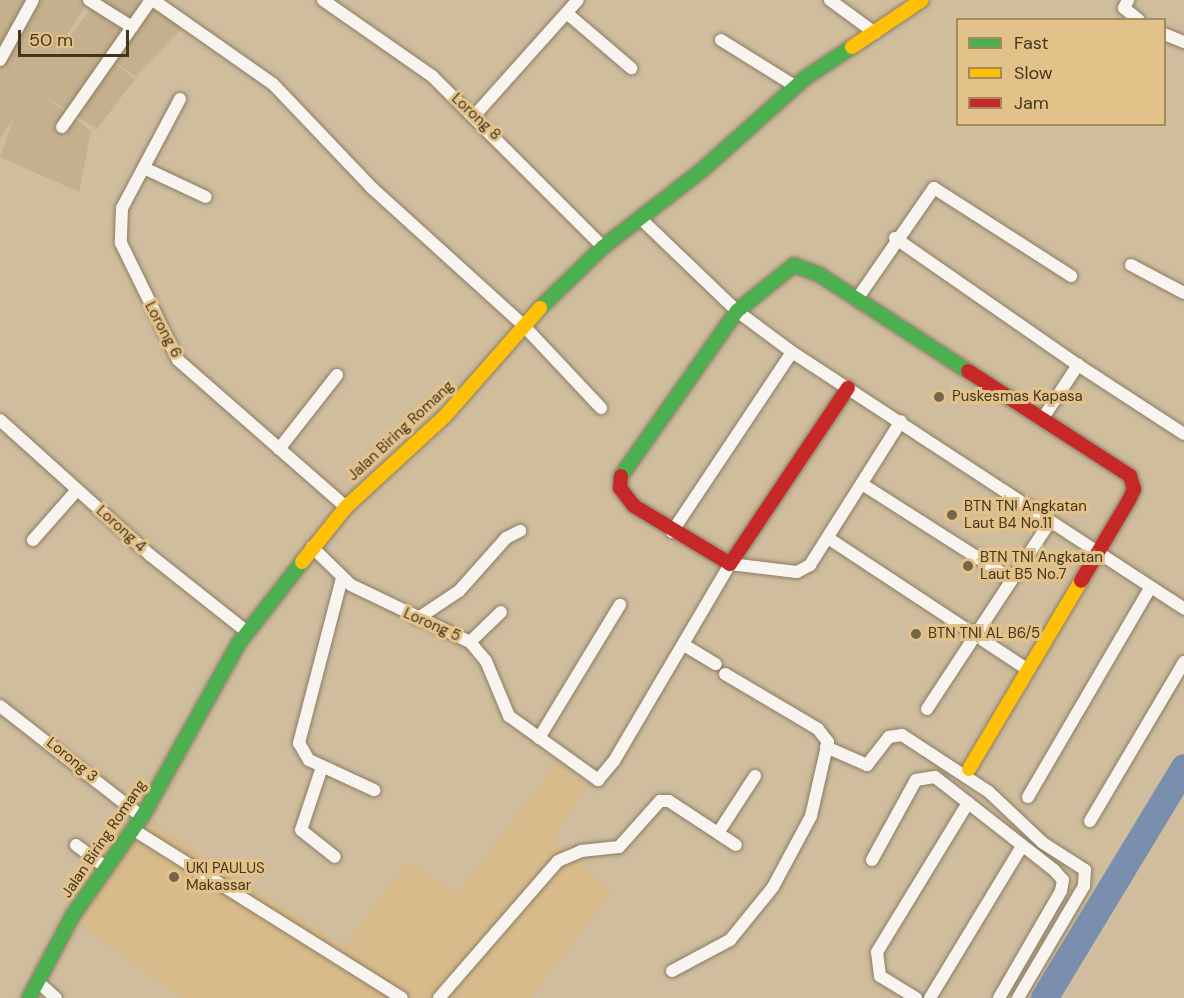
<!DOCTYPE html>
<html>
<head>
<meta charset="utf-8">
<style>
	body { margin:0 }
	#map { position:relative; width:1184px; height:998px; overflow:hidden; background:#cfbd9e; font-family:"DM Sans",sans-serif }
	div>[style] { position:absolute }
	.built>* { inset:0; background:#d8bb8b }
	.green>* { inset:0; background:#c5b08d }
	.river>* { height:27px; margin:-13.5px; padding:0 13.5px; transform-origin:13.5px; border-radius:13.5px; background:#7a8ead }
	.roads { filter:drop-shadow(0 0 2px #8a7d64) drop-shadow(0 0 2px #8a7d64) }
	.street>* { height:12px; margin:-6px; padding:0 6px; transform-origin:6px; border-radius:6px; background:#f8f5f0 }
	.fast>* { height:14px; margin:-7px; padding:0 7px; transform-origin:7px; border-radius:7px; background:#4caf50 }
	.slow>* { height:14px; margin:-7px; padding:0 7px; transform-origin:7px; border-radius:7px; background:#ffc107 }
	.jam>* { height:14px; margin:-7px; padding:0 7px; transform-origin:7px; border-radius:7px; background:#c62828 }
	.dots>* { width:16px; height:16px; translate:-50% -50%; box-sizing:border-box; border:3px solid #e3c28a; border-radius:50% }
	span { translate:-50% -50%; white-space:nowrap; text-align:center; line-height:1.15; -webkit-text-stroke:6px #e3c28a; paint-order:stroke }
	.street-label { font-size:15px; color:#43361f }
	.poi-label { font-size:15px; color:#43361f }
	.left { translate:0 -50%; text-align:left }
	.legend { position:absolute; left:956px; top:18px; width:210px; height:108px; box-sizing:border-box; background:#e3c28a; border:2px solid #a38a5f; margin:0; padding:8px 10px; list-style:none; font-size:18px; color:#43361f }
	.legend li { display:flex; align-items:center; gap:12px; height:30px }
	.legend b { width:30px; border:2px solid #a38a5f }
	.scale { position:absolute; left:18px; top:30px; width:111px; height:27px; box-sizing:border-box; border:3px solid #43361f; border-top:0; padding-left:8px; font-size:18px; line-height:21px; white-space:nowrap; color:#43361f; -webkit-text-stroke:4px #e3c28a; paint-order:stroke }
</style>
</head>
<body>
<div id="map">
	<div class="built">
		<i style="clip-path:polygon(556px 763px,587px 786px,553px 839px,612px 893px,531px 998px,182px 998px,78px 924px,149px 820px,344px 947px,408px 861px,457px 893px)"></i>
	</div>
	<div class="green">
		<i style="clip-path:polygon(0 0,89px 0,53px 58px,98px 0,139px 0,182px 28px,136px 77px,94px 48px,135px 79px,97px 129px,43px 95px,91px 131px,79px 192px,0 157px,14px 118px,0 139px)"></i>
	</div>
	<div class="river">
		<i style="left:1044px;top:998px;width:270px;rotate:-58.8deg"></i>
	</div>
	<div class="roads">
		<div class="street">
			<i style="left:89px;top:0;width:51px;rotate:32.1deg"></i>
			<i style="left:153px;top:0;width:146px;rotate:35deg"></i>
			<i style="left:273px;top:84px;width:144px;rotate:46.4deg"></i>
			<i style="left:372px;top:188px;width:204px;rotate:42.2deg"></i>
			<i style="left:523px;top:325px;width:114px;rotate:46.8deg"></i>
			<i style="left:323px;top:0;width:133px;rotate:34.9deg"></i>
			<i style="left:432px;top:76px;width:242px;rotate:45deg"></i>
			<i style="left:830px;top:0;width:56px;rotate:36.3deg"></i>
			<i style="left:1128px;top:0;width:9px;rotate:117deg"></i>
			<i style="left:1124px;top:8px;width:19px;rotate:39deg"></i>
			<i style="left:569px;top:15px;width:82px;rotate:40.5deg"></i>
			<i style="left:1164px;top:34px;width:22px;rotate:22deg"></i>
			<i style="left:721px;top:40px;width:87px;rotate:31.9deg"></i>
			<i style="left:0;top:60px;width:68px;rotate:-61.2deg"></i>
			<i style="left:180px;top:99px;width:123px;rotate:118deg"></i>
			<i style="left:122px;top:208px;width:35px;rotate:92deg"></i>
			<i style="left:121px;top:243px;width:130px;rotate:64deg"></i>
			<i style="left:178px;top:360px;width:223px;rotate:41.2deg"></i>
			<i style="left:475px;top:115px;width:154px;rotate:-48.2deg"></i>
			<i style="left:62px;top:127px;width:155px;rotate:-55deg"></i>
			<i style="left:144px;top:168px;width:68px;rotate:25.1deg"></i>
			<i style="left:641px;top:219px;width:133px;rotate:43.8deg"></i>
			<i style="left:737px;top:311px;width:69px;rotate:36.7deg"></i>
			<i style="left:792px;top:352px;width:469px;rotate:33.2deg"></i>
			<i style="left:895px;top:238px;width:223px;rotate:34.8deg"></i>
			<i style="left:1131px;top:265px;width:60px;rotate:27.8deg"></i>
			<i style="left:857px;top:299px;width:135px;rotate:-55.3deg"></i>
			<i style="left:934px;top:188px;width:163px;rotate:32.7deg"></i>
			<i style="left:1043px;top:418px;width:64px;rotate:-56.6deg"></i>
			<i style="left:1078px;top:365px;width:126px;rotate:33.1deg"></i>
			<i style="left:0;top:420px;width:202px;rotate:42deg"></i>
			<i style="left:150px;top:555px;width:124px;rotate:38.4deg"></i>
			<i style="left:279px;top:449px;width:94px;rotate:-51.9deg"></i>
			<i style="left:862px;top:484px;width:177px;rotate:32.5deg"></i>
			<i style="left:672px;top:532px;width:216px;rotate:-56.3deg"></i>
			<i style="left:828px;top:538px;width:238px;rotate:33.4deg"></i>
			<i style="left:33px;top:540px;width:67px;rotate:-48.7deg"></i>
			<i style="left:312px;top:547px;width:54px;rotate:44.3deg"></i>
			<i style="left:351px;top:585px;width:132px;rotate:25.6deg"></i>
			<i style="left:470px;top:642px;width:25px;rotate:50deg"></i>
			<i style="left:486px;top:661px;width:60px;rotate:67.3deg"></i>
			<i style="left:509px;top:716px;width:110px;rotate:35.7deg"></i>
			<i style="left:598px;top:780px;width:25px;rotate:-50deg"></i>
			<i style="left:614px;top:761px;width:229px;rotate:-59.5deg"></i>
			<i style="left:730px;top:564px;width:67px;rotate:6.8deg"></i>
			<i style="left:797px;top:572px;width:15px;rotate:-28deg"></i>
			<i style="left:810px;top:565px;width:170px;rotate:-57.7deg"></i>
			<i style="left:342px;top:578px;width:171px;rotate:104.6deg"></i>
			<i style="left:299px;top:743px;width:20px;rotate:60deg"></i>
			<i style="left:309px;top:760px;width:72px;rotate:24.8deg"></i>
			<i style="left:417px;top:619px;width:50px;rotate:-33.7deg"></i>
			<i style="left:459px;top:591px;width:71px;rotate:-48.4deg"></i>
			<i style="left:506px;top:538px;width:16px;rotate:-27deg"></i>
			<i style="left:470px;top:642px;width:43px;rotate:-44.1deg"></i>
			<i style="left:684px;top:645px;width:37px;rotate:31deg"></i>
			<i style="left:0;top:706px;width:180px;rotate:38deg"></i>
			<i style="left:927px;top:709px;width:220px;rotate:-56.7deg"></i>
			<i style="left:539px;top:738px;width:156px;rotate:-58.7deg"></i>
			<i style="left:826px;top:747px;width:45px;rotate:23.7deg"></i>
			<i style="left:867px;top:765px;width:36px;rotate:-52deg"></i>
			<i style="left:889px;top:737px;width:13px;rotate:-9deg"></i>
			<i style="left:902px;top:735px;width:104px;rotate:33.2deg"></i>
			<i style="left:989px;top:792px;width:74px;rotate:43.4deg"></i>
			<i style="left:1043px;top:843px;width:50px;rotate:32.7deg"></i>
			<i style="left:1085px;top:870px;width:16px;rotate:94deg"></i>
			<i style="left:1084px;top:886px;width:130px;rotate:120.5deg"></i>
			<i style="left:322px;top:767px;width:66px;rotate:108.4deg"></i>
			<i style="left:301px;top:830px;width:43px;rotate:38.5deg"></i>
			<i style="left:1028px;top:797px;width:242px;rotate:-59.7deg"></i>
			<i style="left:1090px;top:821px;width:185px;rotate:-59.4deg"></i>
			<i style="left:134px;top:830px;width:316px;rotate:32.1deg"></i>
			<i style="left:718px;top:833px;width:68px;rotate:-57deg"></i>
			<i style="left:76px;top:845px;width:36px;rotate:37deg"></i>
			<i style="left:872px;top:860px;width:91px;rotate:-61.2deg"></i>
			<i style="left:916px;top:780px;width:19px;rotate:-9deg"></i>
			<i style="left:935px;top:777px;width:151px;rotate:38deg"></i>
			<i style="left:1054px;top:870px;width:13px;rotate:48deg"></i>
			<i style="left:1063px;top:880px;width:11px;rotate:100deg"></i>
			<i style="left:1061px;top:891px;width:124px;rotate:120.1deg"></i>
			<i style="left:672px;top:971px;width:66px;rotate:-28.1deg"></i>
			<i style="left:730px;top:940px;width:68px;rotate:-50.9deg"></i>
			<i style="left:773px;top:887px;width:81px;rotate:-61.8deg"></i>
			<i style="left:811px;top:816px;width:76px;rotate:-77.1deg"></i>
			<i style="left:828px;top:742px;width:16px;rotate:-128deg"></i>
			<i style="left:818px;top:729px;width:108px;rotate:-149.4deg"></i>
			<i style="left:38px;top:982px;width:24px;rotate:42deg"></i>
			<i style="left:439px;top:998px;width:181px;rotate:-49deg"></i>
			<i style="left:558px;top:861px;width:25px;rotate:-23deg"></i>
			<i style="left:581px;top:851px;width:38px;rotate:-6deg"></i>
			<i style="left:619px;top:847px;width:62px;rotate:-48.3deg"></i>
			<i style="left:660px;top:801px;width:9px"></i>
			<i style="left:669px;top:801px;width:80px;rotate:33.3deg"></i>
			<i style="left:916px;top:998px;width:42px;rotate:-148.6deg"></i>
			<i style="left:880px;top:976px;width:24px;rotate:-97deg"></i>
			<i style="left:877px;top:952px;width:175px;rotate:-58.6deg"></i>
			<i style="left:930px;top:998px;width:178px;rotate:-58.8deg"></i>
		</div>
		<div class="fast">
			<i style="left:540px;top:308px;width:88px;rotate:-44.1deg"></i>
			<i style="left:603px;top:247px;width:124px;rotate:-37.8deg"></i>
			<i style="left:701px;top:171px;width:140px;rotate:-41.8deg"></i>
			<i style="left:805px;top:78px;width:56px;rotate:-33.4deg"></i>
			<i style="left:621px;top:476px;width:202px;rotate:-54.9deg"></i>
			<i style="left:737px;top:311px;width:73px;rotate:-38.9deg"></i>
			<i style="left:794px;top:265px;width:28px;rotate:21deg"></i>
			<i style="left:820px;top:275px;width:176px;rotate:33deg"></i>
			<i style="left:29px;top:998px;width:94px;rotate:-62.1deg"></i>
			<i style="left:73px;top:915px;width:120px;rotate:-54.9deg"></i>
			<i style="left:142px;top:817px;width:199px;rotate:-60.9deg"></i>
			<i style="left:239px;top:643px;width:103px;rotate:-52.1deg"></i>
		</div>
		<div class="slow">
			<i style="left:852px;top:47px;width:84px;rotate:-33.9deg"></i>
			<i style="left:302px;top:562px;width:70px;rotate:-51.3deg"></i>
			<i style="left:346px;top:507px;width:134px;rotate:-42.6deg"></i>
			<i style="left:445px;top:416px;width:144px;rotate:-48.7deg"></i>
			<i style="left:969px;top:769px;width:219px;rotate:-59.2deg"></i>
		</div>
		<div class="jam">
			<i style="left:968px;top:371px;width:193px;rotate:32.9deg"></i>
			<i style="left:1130px;top:476px;width:14px;rotate:73deg"></i>
			<i style="left:1134px;top:489px;width:12px;rotate:114deg"></i>
			<i style="left:1129px;top:500px;width:94px;rotate:120.7deg"></i>
			<i style="left:621px;top:476px;width:12px;rotate:95deg"></i>
			<i style="left:620px;top:488px;width:23px;rotate:52deg"></i>
			<i style="left:634px;top:506px;width:112px;rotate:31.1deg"></i>
			<i style="left:730px;top:564px;width:212px;rotate:-56.2deg"></i>
		</div>
	</div>
	<div class="dots">
		<i style="left:939px;top:397px;background:#74654b"></i>
		<i style="left:952px;top:515px;background:#74654b"></i>
		<i style="left:968px;top:566px;background:#74654b"></i>
		<i style="left:916px;top:634px;background:#74654b"></i>
		<i style="left:174px;top:877px;background:#74654b"></i>
	</div>
	<div class="street-label">
		<span style="left:476px;top:117px;rotate:43deg">Lorong 8</span>
		<span style="left:163px;top:330px;rotate:62deg">Lorong 6</span>
		<span style="left:401px;top:431px;rotate:-43deg">Jalan Biring Romang</span>
		<span style="left:121px;top:529px;rotate:42deg">Lorong 4</span>
		<span style="left:432px;top:625px;rotate:24deg">Lorong 5</span>
		<span style="left:72px;top:760px;rotate:39deg">Lorong 3</span>
		<span style="left:104px;top:839px;rotate:-56deg">Jalan Biring Romang</span>
	</div>
	<div class="poi-label">
		<span class="left" style="left:952px;top:397px">Puskesmas Kapasa</span>
		<span class="left" style="left:964px;top:515px">BTN TNI Angkatan<br>Laut B4 No.11</span>
		<span class="left" style="left:980px;top:566px">BTN TNI Angkatan<br>Laut B5 No.7</span>
		<span class="left" style="left:928px;top:634px">BTN TNI AL B6/5</span>
		<span class="left" style="left:186px;top:877px">UKI PAULUS<br>Makassar</span>
	</div>
	<ul class="legend">
	<li><b style="height:8px;background:#4caf50"></b>Fast</li>
	<li><b style="height:8px;background:#ffc107"></b>Slow</li>
	<li><b style="height:8px;background:#c62828"></b>Jam</li>
	</ul>
	<div class="scale">50 m</div>
</div>
</body>
</html>
